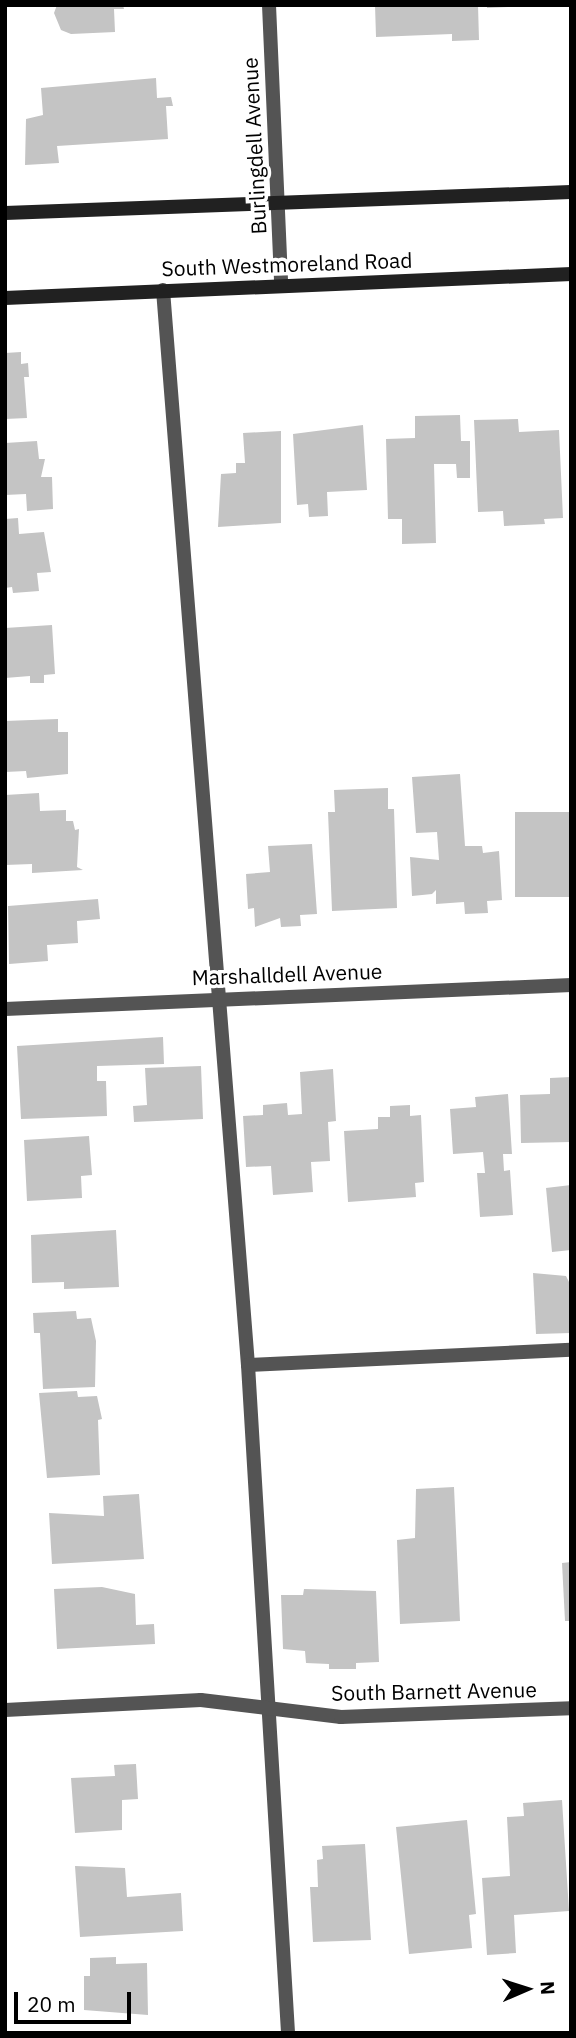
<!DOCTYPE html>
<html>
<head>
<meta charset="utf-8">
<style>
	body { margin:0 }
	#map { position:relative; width:576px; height:2038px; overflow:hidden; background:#fff; font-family:"IBM Plex Sans",sans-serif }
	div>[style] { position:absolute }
	.building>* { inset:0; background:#c4c4c4; transform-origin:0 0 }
	.lane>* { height:14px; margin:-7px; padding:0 7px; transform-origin:7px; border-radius:7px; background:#545454 }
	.street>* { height:14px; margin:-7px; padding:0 7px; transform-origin:7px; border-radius:7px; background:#545454 }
	.secondary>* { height:14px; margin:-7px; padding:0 7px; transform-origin:7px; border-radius:7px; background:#212121 }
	span { translate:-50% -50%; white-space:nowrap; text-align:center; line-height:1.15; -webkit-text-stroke:7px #fff; paint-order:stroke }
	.street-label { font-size:21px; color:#000 }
	.frame { position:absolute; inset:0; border:7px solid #000; pointer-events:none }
	.north { position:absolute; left:492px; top:1954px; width:70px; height:70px; -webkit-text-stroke:5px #fff; paint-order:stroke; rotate:87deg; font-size:19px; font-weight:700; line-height:28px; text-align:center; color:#000 }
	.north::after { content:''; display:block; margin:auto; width:24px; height:32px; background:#000; clip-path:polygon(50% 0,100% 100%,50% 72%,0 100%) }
	.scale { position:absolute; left:14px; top:1992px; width:117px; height:32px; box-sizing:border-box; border:4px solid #000; border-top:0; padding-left:9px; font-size:21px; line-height:24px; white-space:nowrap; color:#000; -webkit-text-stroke:5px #fff; paint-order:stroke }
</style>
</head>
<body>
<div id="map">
	<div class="building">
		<i style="clip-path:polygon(57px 5px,123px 5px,124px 9px,114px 9px,115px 32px,71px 34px,61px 30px,54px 13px)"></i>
		<i style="clip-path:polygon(375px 5px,478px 5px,479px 40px,452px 41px,452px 34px,376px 37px)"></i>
		<i style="clip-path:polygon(487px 5px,507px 5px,508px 7px,487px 8px)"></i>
		<i style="clip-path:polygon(156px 78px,157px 98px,171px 97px,173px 106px,166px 106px,168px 139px,57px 146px,59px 163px,25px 165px,26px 119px,43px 115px,41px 88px)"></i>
		<i style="clip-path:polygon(21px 352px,21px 364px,28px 363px,29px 377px,24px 377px,27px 418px,5px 419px,5px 353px)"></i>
		<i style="clip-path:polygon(460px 415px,461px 441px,470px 441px,470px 478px,457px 478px,456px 464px,434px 464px,436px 543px,402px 544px,402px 519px,388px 519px,386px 439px,415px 438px,415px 416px)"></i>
		<i style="clip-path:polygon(518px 419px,519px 432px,559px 430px,563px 518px,544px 519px,545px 524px,504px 526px,503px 511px,478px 512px,474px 420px)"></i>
		<i style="clip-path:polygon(363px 425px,367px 490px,327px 492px,328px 516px,309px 517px,308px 504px,297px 505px,293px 434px)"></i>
		<i style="clip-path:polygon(281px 431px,281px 523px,218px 527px,221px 474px,236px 473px,236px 463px,245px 463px,243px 433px)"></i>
		<i style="clip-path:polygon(37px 441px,39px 459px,45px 459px,41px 477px,52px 477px,53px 509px,27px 511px,26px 494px,5px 495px,5px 443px)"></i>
		<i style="clip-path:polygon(18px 518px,19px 534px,44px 532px,51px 572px,37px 573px,39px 591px,13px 593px,12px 587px,5px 588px,5px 519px)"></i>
		<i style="clip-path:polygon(52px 625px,55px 674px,44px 675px,44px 683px,30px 683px,30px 676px,5px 678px,5px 628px)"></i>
		<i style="clip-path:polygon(58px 719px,58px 732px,68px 732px,68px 774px,27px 778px,26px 771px,5px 772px,5px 721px)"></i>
		<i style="clip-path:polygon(460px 774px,465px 846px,482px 846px,483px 853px,499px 851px,502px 900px,487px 901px,488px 913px,465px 914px,464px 902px,436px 904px,436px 890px,432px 894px,412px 896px,410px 857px,439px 860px,437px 832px,416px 833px,412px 777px)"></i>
		<i style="clip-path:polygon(388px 788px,388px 809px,394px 809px,397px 908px,332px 911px,328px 812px,335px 812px,334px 790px)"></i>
		<i style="clip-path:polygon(39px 793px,40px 811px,66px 810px,66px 821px,73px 821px,75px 830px,79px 829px,77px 867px,83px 870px,32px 873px,32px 864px,5px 865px,5px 795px)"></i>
		<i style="left:571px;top:812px;width:85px;height:56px;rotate:90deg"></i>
		<i style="clip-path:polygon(312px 844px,317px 914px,300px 915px,301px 926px,281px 927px,280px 918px,255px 927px,254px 908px,248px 909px,246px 874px,270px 872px,268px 846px)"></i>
		<i style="clip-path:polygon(98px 899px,100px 919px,77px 921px,78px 943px,47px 945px,48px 961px,9px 964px,8px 906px)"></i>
		<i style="clip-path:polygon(163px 1037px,164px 1064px,97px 1066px,97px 1081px,106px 1081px,107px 1116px,21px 1119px,17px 1046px)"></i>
		<i style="clip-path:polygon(201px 1066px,203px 1119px,134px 1122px,133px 1106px,147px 1105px,145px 1068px)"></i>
		<i style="clip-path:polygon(333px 1069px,336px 1121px,328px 1122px,330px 1161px,311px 1162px,313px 1192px,273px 1195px,271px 1166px,246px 1167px,243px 1116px,263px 1115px,263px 1105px,287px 1103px,288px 1115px,302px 1114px,300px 1072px)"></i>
		<i style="clip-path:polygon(571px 1077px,571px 1142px,521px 1143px,520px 1095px,550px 1094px,550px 1078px)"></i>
		<i style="clip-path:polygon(508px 1094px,512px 1154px,503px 1154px,504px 1171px,510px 1170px,513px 1215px,480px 1217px,477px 1173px,485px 1173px,483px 1152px,453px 1154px,450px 1109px,476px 1107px,475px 1097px)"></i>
		<i style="clip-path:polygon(410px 1105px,410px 1116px,421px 1115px,424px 1182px,415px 1183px,416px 1197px,348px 1202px,344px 1131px,378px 1129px,378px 1117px,390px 1117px,390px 1106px)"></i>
		<i style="clip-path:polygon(89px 1136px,92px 1175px,81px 1176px,82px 1198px,27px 1201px,24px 1140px)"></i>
		<i style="clip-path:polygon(571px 1185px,571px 1250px,552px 1252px,546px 1188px)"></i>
		<i style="clip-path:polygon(116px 1230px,119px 1287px,64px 1289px,64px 1282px,32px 1283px,31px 1235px)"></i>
		<i style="clip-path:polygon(533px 1273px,566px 1276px,571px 1286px,571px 1333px,536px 1334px)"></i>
		<i style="clip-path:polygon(76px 1311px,77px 1319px,91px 1318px,96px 1341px,95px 1387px,43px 1389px,40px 1333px,34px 1333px,33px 1313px)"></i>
		<i style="clip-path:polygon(77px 1391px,78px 1397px,97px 1396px,102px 1419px,98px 1420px,100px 1475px,47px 1478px,39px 1393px)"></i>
		<i style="clip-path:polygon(454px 1487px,460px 1621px,400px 1624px,397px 1540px,415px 1538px,416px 1489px)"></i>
		<i style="clip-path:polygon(139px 1494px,144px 1559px,52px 1564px,49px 1513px,104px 1516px,103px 1496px)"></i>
		<i style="clip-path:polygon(571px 1562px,571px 1621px,565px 1621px,562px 1563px)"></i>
		<i style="clip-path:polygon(102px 1587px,135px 1594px,136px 1625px,154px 1624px,155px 1644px,57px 1649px,54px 1589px)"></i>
		<i style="clip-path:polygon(304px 1589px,376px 1591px,379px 1662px,356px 1663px,356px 1669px,329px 1669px,329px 1664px,306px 1663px,305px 1651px,283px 1649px,281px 1595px,303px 1595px)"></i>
		<i style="clip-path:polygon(136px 1764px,138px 1799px,122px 1800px,122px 1830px,75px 1833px,71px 1778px,115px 1776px,114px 1765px)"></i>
		<i style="clip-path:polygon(562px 1800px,569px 1911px,514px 1915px,516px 1953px,487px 1955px,482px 1878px,510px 1876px,507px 1817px,524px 1816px,523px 1803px)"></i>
		<i style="clip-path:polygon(467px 1820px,476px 1914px,469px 1915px,472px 1948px,409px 1954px,396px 1827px)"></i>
		<i style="clip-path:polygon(365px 1844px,371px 1940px,313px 1942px,310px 1887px,318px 1887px,317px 1860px,323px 1859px,322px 1846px)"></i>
		<i style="clip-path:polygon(75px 1866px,125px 1868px,127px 1897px,181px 1893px,183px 1931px,80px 1937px)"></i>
		<i style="clip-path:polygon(116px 1957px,116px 1964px,147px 1963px,148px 2015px,84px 2010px,84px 1976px,90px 1976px,90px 1958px)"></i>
	</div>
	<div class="lane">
		<i style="left:163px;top:290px;width:1078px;rotate:85.48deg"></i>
		<i style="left:248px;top:1365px;width:669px;rotate:86.57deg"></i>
		<i style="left:248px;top:1365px;width:323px;rotate:-2.7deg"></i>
	</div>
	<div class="street">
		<i style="left:269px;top:5px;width:280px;rotate:87.5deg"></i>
		<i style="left:5px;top:1009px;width:567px;rotate:-2.43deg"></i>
		<i style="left:5px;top:1710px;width:196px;rotate:-2.9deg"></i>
		<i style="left:201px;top:1700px;width:141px;rotate:6.9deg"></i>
		<i style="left:341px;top:1717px;width:230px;rotate:-2.2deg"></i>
	</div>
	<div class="secondary">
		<i style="left:5px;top:213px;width:566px;rotate:-2.12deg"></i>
		<i style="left:5px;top:298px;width:567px;rotate:-2.43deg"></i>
	</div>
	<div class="street-label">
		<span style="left:254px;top:146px;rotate:-93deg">Burlingdell Avenue</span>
		<span style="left:287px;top:264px;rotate:-2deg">South Westmoreland Road</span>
		<span style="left:287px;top:974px;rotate:-2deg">Marshalldell Avenue</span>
		<span style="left:434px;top:1691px;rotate:-1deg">South Barnett Avenue</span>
	</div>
	<div class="frame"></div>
	<div class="north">N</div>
	<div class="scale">20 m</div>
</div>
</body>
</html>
